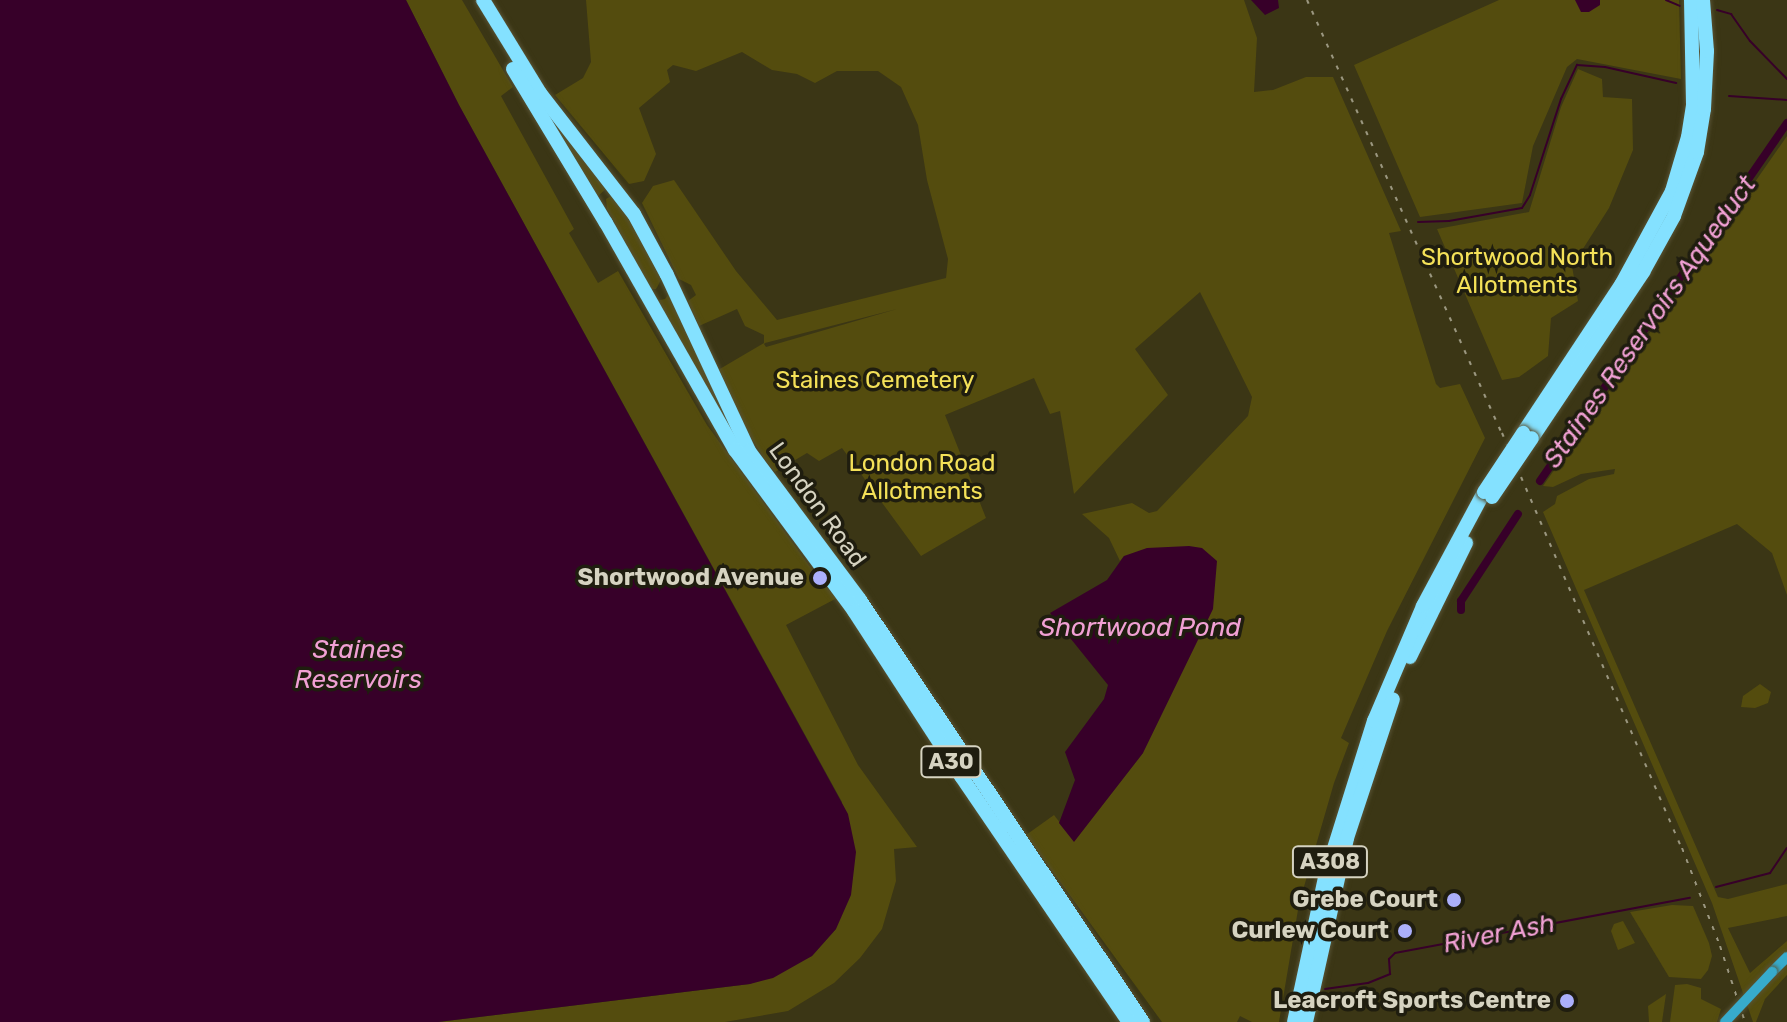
<!DOCTYPE html>
<html>
<head>
<meta charset="utf-8">
<style>
	body { margin:0 }
	#map { position:relative; width:1787px; height:1022px; overflow:hidden; background:#3b3615; font-family:Rubik,sans-serif }
	div>[style] { position:absolute }
	.green>* { inset:0; background:#544c0e }
	.water>* { inset:0; background:#370029 }
	.stream>* { height:2px; margin:-1px; padding:0 1px; transform-origin:1px; border-radius:1px; background:#370029 }
	.canal>* { height:8px; margin:-4px; padding:0 4px; transform-origin:4px; border-radius:4px; background:#370029 }
	.roads { filter:drop-shadow(0 0 2px #575234) drop-shadow(0 0 2px #575234) }
	.secondary>* { height:10px; margin:-5px; padding:0 5px; transform-origin:5px; border-radius:5px; background:#37abcc }
	.highway>* { height:14px; margin:-7px; padding:0 7px; transform-origin:7px; border-radius:7px; background:#84e1ff }
	.rail>* { height:2px; margin-top:-1px; transform-origin:0; background:repeating-linear-gradient(90deg,#9b9780 0 4px,transparent 0 12px) }
	.bridges { filter:drop-shadow(0 0 2px #575234) drop-shadow(0 0 2px #575234) }
	.secondary-bridge>* { height:10px; margin:-5px; padding:0 5px; transform-origin:5px; border-radius:5px; background:#37abcc }
	.highway-bridge>* { height:14px; margin:-7px; padding:0 7px; transform-origin:7px; border-radius:7px; background:#84e1ff }
	.dots>* { width:22px; height:22px; translate:-50% -50%; box-sizing:border-box; border:4px solid #1f1d0f; border-radius:50% }
	span { translate:-50% -50%; white-space:nowrap; text-align:center; line-height:1.15; -webkit-text-stroke:7px #1f1d0f; paint-order:stroke }
	.shield-label span { padding:2px 6px; background:#1f1d0f; border:2px solid; border-radius:6px; -webkit-text-stroke-width:0 }
	.shield-label { font-size:22px; color:#d6d3c1; font-weight:700 }
	.park-label { font-size:24px; color:#f4e158 }
	.street-label { font-size:24px; color:#d6d3c1 }
	.poi-label { font-size:24px; color:#d6d3c1; font-weight:700 }
	.right { translate:-100% -50%; text-align:right }
	.water-label { font-size:26px; color:#f1a0d4; font-style:italic }
</style>
</head>
<body>
<div id="map">
	<div class="green">
		<i style="clip-path:polygon(406px 0,462px 0,513px 87px,501px 96px,574px 229px,569px 233px,598px 283px,618px 271px,707px 425px,822px 583px,837px 598px,786px 625px,858px 765px,917px 847px,894px 849px,896px 881px,882px 929px,860px 958px,834px 983px,788px 1011px,725px 1022px,438px 1022px,750px 984px,812px 956px,836px 929px,842px 802px,459px 105px)"></i>
		<i style="clip-path:polygon(evenodd,586px 0,1244px 0,1257px 38px,1254px 92px,1273px 90px,1306px 77px,1333px 77px,1401px 231px,1389px 233px,1436px 384px,1440px 388px,1460px 384px,1485px 438px,1387px 631px,1341px 738px,1349px 743px,1334px 783px,1299px 904px,1279px 1022px,1252px 1022px,1240px 1016px,1237px 1022px,1162px 1022px,1026px 835px,1054px 815px,1074px 841px,1143px 753px,1124px 556px,1120px 561px,1109px 538px,1082px 514px,1132px 503px,1149px 513px,1157px 511px,1248px 416px,1252px 397px,1200px 292px,1135px 349px,1168px 395px,1074px 494px,1060px 411px,1050px 414px,1034px 378px,945px 415px,986px 518px,921px 556px,842px 448px,819px 461px,807px 453px,775px 472px,765px 460px,741px 421px,718px 370px,764px 343px,764px 335px,745px 326px,737px 309px,699px 326px,688px 301px,696px 295px,691px 285px,679px 279px,642px 203px,653px 186px,674px 180px,736px 271px,777px 320px,946px 278px,948px 259px,927px 180px,918px 125px,901px 87px,878px 71px,837px 71px,815px 83px,797px 74px,772px 70px,742px 52px,696px 71px,673px 65px,667px 70px,670px 82px,639px 108px,656px 154px,644px 181px,629px 184px,555px 95px,583px 78px,591px 62px,586px 0,897px 309px,766px 347px,764px 344px,765px 343px,897px 309px)"></i>
		<i style="clip-path:polygon(1499px 0,1679px 0,1681px 79px,1577px 59px,1567px 67px,1533px 146px,1522px 203px,1420px 217px,1354px 65px)"></i>
		<i style="clip-path:polygon(1578px 69px,1602px 79px,1603px 97px,1632px 99px,1633px 150px,1609px 208px,1572px 266px,1578px 301px,1551px 318px,1548px 356px,1519px 377px,1502px 380px,1437px 229px,1529px 212px,1561px 107px)"></i>
		<i style="clip-path:polygon(521px 71px,608px 187px,597px 197px)"></i>
		<i style="clip-path:polygon(1787px 136px,1787px 595px,1772px 553px,1737px 524px,1584px 590px,1718px 897px,1728px 899px,1787px 884px,1787px 916px,1728px 928px,1750px 973px,1787px 941px,1787px 975px,1765px 999px,1756px 1022px,1753px 1022px,1712px 903px,1543px 512px,1555px 504px,1557px 496px,1589px 479px,1614px 474px,1615px 469px,1581px 474px,1553px 487px,1543px 486px)"></i>
		<i style="clip-path:polygon(613px 195px,617px 196px,657px 270px,661px 280px,656px 289px,651px 289px,607px 209px,606px 199px)"></i>
		<i style="clip-path:polygon(671px 291px,742px 454px,656px 301px,665px 299px)"></i>
		<i style="clip-path:polygon(1760px 684px,1771px 692px,1768px 703px,1755px 708px,1741px 707px,1743px 696px)"></i>
		<i style="clip-path:polygon(1672px 905px,1693px 906px,1709px 943px,1712px 956px,1708px 970px,1701px 979px,1669px 977px,1630px 912px)"></i>
		<i style="clip-path:polygon(1623px 921px,1635px 943px,1618px 950px,1611px 931px,1614px 924px)"></i>
		<i style="clip-path:polygon(1687px 984px,1701px 988px,1701px 999px,1721px 1009px,1717px 1022px,1670px 1022px,1675px 985px)"></i>
		<i style="clip-path:polygon(1666px 994px,1662px 1022px,1649px 1022px,1648px 1006px)"></i>
	</div>
	<div class="water">
		<i style="clip-path:polygon(0 0,406px 0,459px 105px,848px 814px,856px 852px,851px 895px,836px 929px,812px 956px,773px 978px,750px 984px,438px 1022px,0 1022px)"></i>
		<i style="clip-path:polygon(1251px 0,1278px 0,1279px 8px,1265px 15px)"></i>
		<i style="clip-path:polygon(1575px 0,1600px 0,1600px 5px,1589px 12px,1581px 12px)"></i>
		<i style="clip-path:polygon(1189px 546px,1202px 548px,1217px 561px,1213px 609px,1143px 753px,1074px 842px,1059px 823px,1075px 780px,1065px 752px,1104px 699px,1108px 685px,1050px 613px,1107px 580px,1124px 556px,1147px 548px)"></i>
	</div>
	<div class="stream">
		<i style="left:1666px;top:0;width:15px;rotate:23deg"></i>
		<i style="left:1717px;top:10px;width:15px;rotate:16deg"></i>
		<i style="left:1731px;top:14px;width:33px;rotate:55deg"></i>
		<i style="left:1750px;top:41px;width:53px;rotate:45.8deg"></i>
		<i style="left:1729px;top:96px;width:58px;rotate:3.9deg"></i>
		<i style="left:1418px;top:222px;width:31px;rotate:-2deg"></i>
		<i style="left:1449px;top:221px;width:74px;rotate:-10.1deg"></i>
		<i style="left:1522px;top:208px;width:15px;rotate:-58deg"></i>
		<i style="left:1530px;top:195px;width:101px;rotate:-72.1deg"></i>
		<i style="left:1561px;top:99px;width:38px;rotate:-65deg"></i>
		<i style="left:1577px;top:65px;width:28px;rotate:4deg"></i>
		<i style="left:1605px;top:67px;width:73px;rotate:12.7deg"></i>
		<i style="left:1716px;top:887px;width:56px;rotate:-14.5deg"></i>
		<i style="left:1770px;top:873px;width:30px;rotate:-56deg"></i>
		<i style="left:1325px;top:989px;width:43px;rotate:-7.9deg"></i>
		<i style="left:1368px;top:983px;width:24px;rotate:-22deg"></i>
		<i style="left:1390px;top:974px;width:15px;rotate:-94deg"></i>
		<i style="left:1389px;top:959px;width:8px;rotate:-45deg"></i>
		<i style="left:1395px;top:953px;width:300px;rotate:-10.6deg"></i>
	</div>
	<div class="canal">
		<i style="left:1540px;top:481px;width:435px;rotate:-55.4deg"></i>
		<i style="left:1461px;top:610px;width:9px;rotate:-90deg"></i>
		<i style="left:1461px;top:601px;width:104px;rotate:-56.8deg"></i>
	</div>
	<div class="roads">
		<div class="secondary">
			<i style="left:1772px;top:972px;width:21px;rotate:-45deg"></i>
		</div>
		<div class="highway">
			<i style="left:483px;top:0;width:109px;rotate:58.5deg"></i>
			<i style="left:540px;top:93px;width:153px;rotate:52.2deg"></i>
			<i style="left:634px;top:214px;width:69px;rotate:61.6deg"></i>
			<i style="left:667px;top:275px;width:194px;rotate:65deg"></i>
			<i style="left:749px;top:451px;width:186px;rotate:53.3deg"></i>
			<i style="left:860px;top:600px;width:508px;rotate:56.15deg"></i>
			<i style="left:513px;top:69px;width:180px;rotate:58.9deg"></i>
			<i style="left:606px;top:223px;width:261px;rotate:60.4deg"></i>
			<i style="left:735px;top:450px;width:200px;rotate:53.5deg"></i>
			<i style="left:854px;top:611px;width:197px;rotate:57deg"></i>
			<i style="left:961px;top:776px;width:298px;rotate:55.7deg"></i>
			<i style="left:1523px;top:433px;width:178px;rotate:-56.5deg"></i>
			<i style="left:1621px;top:285px;width:107px;rotate:-61.5deg"></i>
			<i style="left:1672px;top:191px;width:56px;rotate:-73.5deg"></i>
			<i style="left:1688px;top:137px;width:33px;rotate:-81deg"></i>
			<i style="left:1693px;top:104px;width:104px;rotate:-91.1deg"></i>
			<i style="left:1532px;top:438px;width:200px;rotate:-56.2deg"></i>
			<i style="left:1643px;top:272px;width:64px;rotate:-61deg"></i>
			<i style="left:1674px;top:216px;width:68px;rotate:-70.2deg"></i>
			<i style="left:1697px;top:152px;width:44px;rotate:-80.8deg"></i>
			<i style="left:1704px;top:109px;width:58px;rotate:-87deg"></i>
			<i style="left:1707px;top:51px;width:51px;rotate:-94.5deg"></i>
			<i style="left:1410px;top:657px;width:127px;rotate:-63.8deg"></i>
			<i style="left:1294px;top:1022px;width:148px;rotate:-77.9deg"></i>
			<i style="left:1325px;top:877px;width:164px;rotate:-72.6deg"></i>
			<i style="left:1374px;top:721px;width:125px;rotate:-66.9deg"></i>
			<i style="left:1423px;top:606px;width:129px;rotate:-61.8deg"></i>
			<i style="left:1306px;top:1022px;width:189px;rotate:-77.4deg"></i>
			<i style="left:1347px;top:838px;width:146px;rotate:-71.7deg"></i>
		</div>
	</div>
	<div class="rail">
		<i style="left:1307px;top:0;width:475px;rotate:65.8deg"></i>
		<i style="left:1502px;top:433px;width:452px;rotate:66.6deg"></i>
		<i style="left:1682px;top:848px;width:105px;rotate:68.8deg"></i>
		<i style="left:1720px;top:946px;width:80px;rotate:71.8deg"></i>
	</div>
	<div class="bridges">
		<div class="secondary-bridge">
			<i style="left:1725px;top:1022px;width:69px;rotate:-46.8deg"></i>
		</div>
		<div class="highway-bridge">
			<i style="left:1484px;top:492px;width:71px;rotate:-56.5deg"></i>
			<i style="left:1492px;top:497px;width:71px;rotate:-55.9deg"></i>
		</div>
	</div>
	<div class="dots">
		<i style="left:820px;top:578px;background:#abaffb"></i>
		<i style="left:1454px;top:900px;background:#abaffb"></i>
		<i style="left:1405px;top:931px;background:#abaffb"></i>
		<i style="left:1567px;top:1001px;background:#abaffb"></i>
	</div>
	<div class="shield-label">
		<span style="left:951px;top:762px">A30</span>
		<span style="left:1330px;top:862px">A308</span>
	</div>
	<div class="park-label">
		<span style="left:1517px;top:272px">Shortwood North<br>Allotments</span>
		<span style="left:875px;top:381px">Staines Cemetery</span>
		<span style="left:922px;top:478px">London Road<br>Allotments</span>
	</div>
	<div class="street-label">
		<span style="left:817px;top:505px;rotate:54deg">London Road</span>
	</div>
	<div class="poi-label">
		<span class="right" style="left:804px;top:578px">Shortwood Avenue</span>
		<span class="right" style="left:1438px;top:900px">Grebe Court</span>
		<span class="right" style="left:1389px;top:931px">Curlew Court</span>
		<span class="right" style="left:1551px;top:1001px">Leacroft Sports Centre</span>
	</div>
	<div class="water-label">
		<span style="left:1650px;top:322px;rotate:-55deg">Staines Reservoirs Aqueduct</span>
		<span style="left:1140px;top:628px">Shortwood Pond</span>
		<span style="left:358px;top:665px">Staines<br>Reservoirs</span>
		<span style="left:1499px;top:934px;rotate:-11deg">River Ash</span>
	</div>
</div>
</body>
</html>
